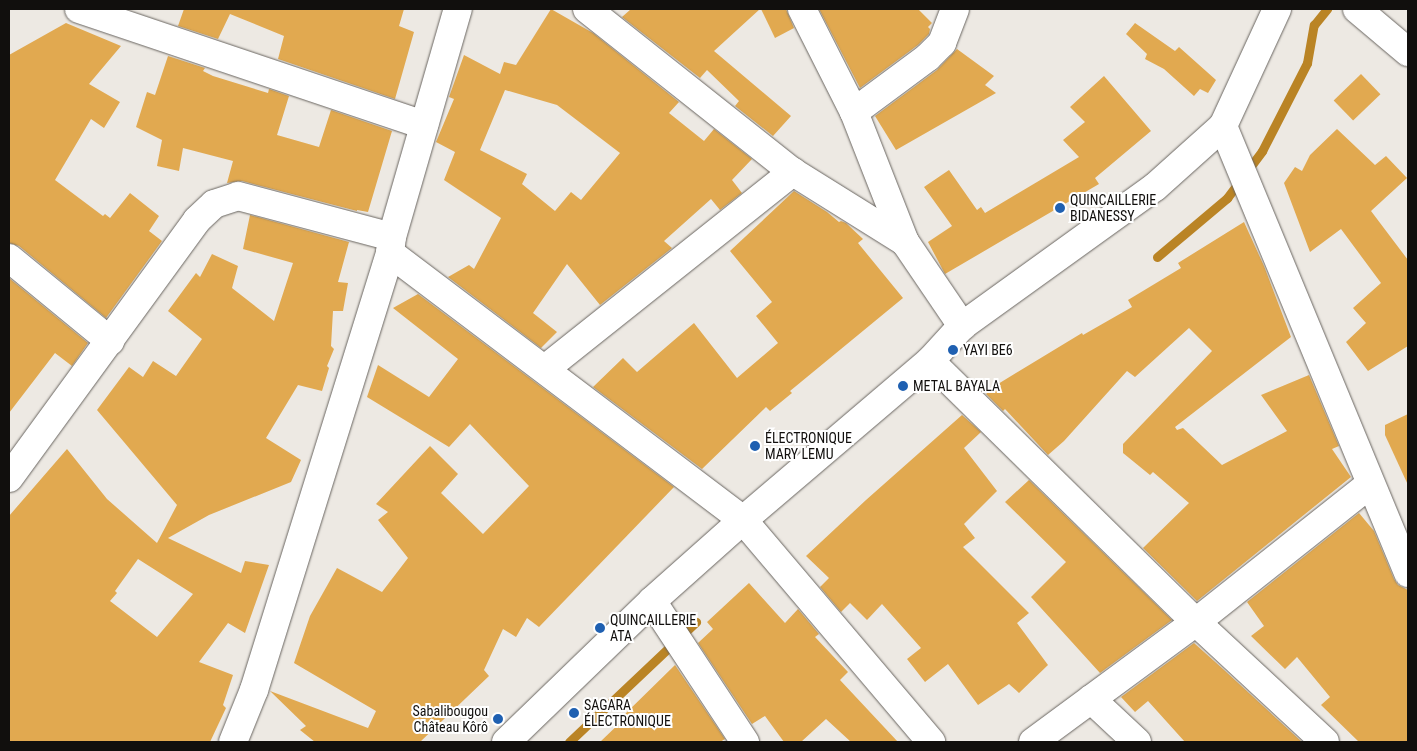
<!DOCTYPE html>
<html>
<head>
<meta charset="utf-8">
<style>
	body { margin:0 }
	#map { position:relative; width:1417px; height:751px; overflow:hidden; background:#ede9e3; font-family:"Roboto Condensed",sans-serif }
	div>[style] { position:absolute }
	.stream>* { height:9px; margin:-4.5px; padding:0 4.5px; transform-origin:4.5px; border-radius:4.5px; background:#ba8425 }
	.building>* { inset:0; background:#e1a950; transform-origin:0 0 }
	.roads { filter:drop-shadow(0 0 1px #696560) drop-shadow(0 0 1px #696560) }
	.minor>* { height:28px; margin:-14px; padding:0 14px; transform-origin:14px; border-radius:14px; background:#fff }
	.secondary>* { height:28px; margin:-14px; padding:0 14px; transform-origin:14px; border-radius:14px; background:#fff }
	.dots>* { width:14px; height:14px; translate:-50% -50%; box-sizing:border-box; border:2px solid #fff; border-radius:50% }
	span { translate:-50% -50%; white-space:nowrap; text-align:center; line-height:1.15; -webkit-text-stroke:4px #fff; paint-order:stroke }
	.poi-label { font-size:14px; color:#110f0d }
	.left { translate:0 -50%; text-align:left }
	.right { translate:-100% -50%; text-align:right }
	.frame { position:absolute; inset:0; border:10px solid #110f0d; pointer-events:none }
</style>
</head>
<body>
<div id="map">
	<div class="stream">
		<i style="left:1157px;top:257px;width:92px;rotate:-40.1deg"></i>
		<i style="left:1227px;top:198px;width:59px;rotate:-53.3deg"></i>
		<i style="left:1262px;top:151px;width:99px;rotate:-62.9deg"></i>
		<i style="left:1307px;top:63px;width:39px;rotate:-80deg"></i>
		<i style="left:1314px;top:25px;width:21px;rotate:-51deg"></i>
		<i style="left:569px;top:742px;width:175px;rotate:-43.4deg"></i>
	</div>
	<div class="building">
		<i style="clip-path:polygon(184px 9px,404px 9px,399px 26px,414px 32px,395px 99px,278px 59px,284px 36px,230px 14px,218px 39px,178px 26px)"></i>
		<i style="clip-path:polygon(evenodd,551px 9px,593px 33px,679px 102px,669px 113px,704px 141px,714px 129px,752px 159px,732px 180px,742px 193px,720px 210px,711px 199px,664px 241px,672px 248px,600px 305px,567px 264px,533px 313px,557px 332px,541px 348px,448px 277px,469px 265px,474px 269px,501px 218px,444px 180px,455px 152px,436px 142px,454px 99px,449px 97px,464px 55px,500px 74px,504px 62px,516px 65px,551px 9px,505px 90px,557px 105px,620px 153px,581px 200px,571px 192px,555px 211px,522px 184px,527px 174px,480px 150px,505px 90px)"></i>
		<i style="clip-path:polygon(631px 9px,760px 9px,714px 51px,791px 116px,773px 136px,735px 106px,739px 101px,707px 70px,700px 78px,622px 17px)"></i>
		<i style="clip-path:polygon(761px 9px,786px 9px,794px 28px,775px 38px)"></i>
		<i style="clip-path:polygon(819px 9px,918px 9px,932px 23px,928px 27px,930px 29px,929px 34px,918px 45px,860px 88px)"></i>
		<i style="clip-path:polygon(66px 23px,121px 46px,89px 84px,120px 102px,104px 128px,91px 119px,55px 180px,103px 216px,105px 214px,110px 218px,130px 193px,159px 216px,149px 231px,162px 241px,106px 318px,19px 246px,9px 243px,9px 55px)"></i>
		<i style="clip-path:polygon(1135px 23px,1175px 51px,1179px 47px,1216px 80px,1208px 93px,1200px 89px,1194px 96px,1164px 69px,1145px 59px,1147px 54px,1126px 34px)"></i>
		<i style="clip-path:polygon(957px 49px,994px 76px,985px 85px,996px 93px,896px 150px,875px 116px,937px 70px)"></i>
		<i style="clip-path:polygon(168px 56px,205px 68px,203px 71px,213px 76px,268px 93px,269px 89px,289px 96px,277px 135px,319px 147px,331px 110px,392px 131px,368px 212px,357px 210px,357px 211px,242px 181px,227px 183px,233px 161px,183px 148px,179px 171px,157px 166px,162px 140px,136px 127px,147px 92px,155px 95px)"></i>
		<i style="left:1361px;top:74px;width:28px;height:38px;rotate:46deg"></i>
		<i style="clip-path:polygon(1104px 76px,1151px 131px,1095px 178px,1099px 184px,945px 274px,928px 242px,952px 226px,924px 187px,949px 170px,977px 210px,981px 207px,985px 213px,1079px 157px,1063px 140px,1085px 122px,1070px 107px)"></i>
		<i style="clip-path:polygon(1337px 129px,1375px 165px,1386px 156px,1407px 178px,1371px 211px,1408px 260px,1408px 346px,1368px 371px,1346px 342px,1366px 323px,1353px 308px,1381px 283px,1341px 229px,1310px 252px,1284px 183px,1295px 167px,1302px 171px,1310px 155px)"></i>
		<i style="clip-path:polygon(794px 191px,827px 212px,839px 222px,841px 221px,846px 223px,863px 239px,858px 243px,903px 298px,790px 391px,792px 393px,770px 411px,766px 407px,702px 469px,593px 387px,623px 358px,637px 372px,694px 323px,737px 378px,778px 343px,756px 316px,772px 302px,730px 251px)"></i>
		<i style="clip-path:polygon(evenodd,250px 215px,349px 242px,338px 282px,348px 283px,343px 311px,333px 311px,331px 346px,334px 349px,327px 366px,329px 368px,322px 391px,298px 385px,266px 438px,301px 460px,291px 482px,209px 515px,168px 538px,241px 573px,245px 561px,269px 565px,245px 633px,228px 623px,199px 662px,233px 675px,223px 705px,226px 708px,210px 742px,9px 742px,9px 516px,67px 449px,107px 499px,157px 543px,177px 505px,97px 410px,129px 367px,143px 377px,153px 361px,176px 376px,202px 339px,168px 311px,196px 273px,200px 277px,212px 254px,238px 266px,232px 288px,274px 321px,293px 263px,243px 249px,250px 215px,138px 559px,193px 594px,157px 637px,110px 601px,117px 593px,115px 591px,138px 559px)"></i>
		<i style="clip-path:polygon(1244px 222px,1264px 266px,1291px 337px,1175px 427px,1177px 430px,1183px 428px,1222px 465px,1287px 431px,1261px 395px,1309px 375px,1339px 446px,1332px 449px,1351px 477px,1197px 601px,1143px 548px,1189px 503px,1153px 472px,1150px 475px,1123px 453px,1123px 444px,1212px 351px,1189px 328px,1135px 377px,1127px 371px,1064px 441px,1048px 455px,1005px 409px,1003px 411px,986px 394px,998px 384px,1082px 333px,1083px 335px,1132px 307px,1128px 300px,1181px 268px,1178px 263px)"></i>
		<i style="clip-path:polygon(9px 278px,88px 343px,72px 366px,55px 353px,9px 413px)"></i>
		<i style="clip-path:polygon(418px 294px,674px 487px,539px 627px,527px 618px,516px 637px,503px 629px,484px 670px,489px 676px,420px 742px,315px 742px,300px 730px,306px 726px,270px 691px,368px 728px,376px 711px,294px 663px,310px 616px,337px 568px,382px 592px,408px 558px,378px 520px,388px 512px,376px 504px,430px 446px,458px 474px,441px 493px,483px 534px,529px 486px,470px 424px,449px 447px,367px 397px,378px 365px,429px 397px,458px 359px,393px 308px)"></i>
		<i style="clip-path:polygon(1408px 414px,1408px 485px,1385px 435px,1385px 425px)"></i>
		<i style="clip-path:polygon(962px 415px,981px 432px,964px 448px,997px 491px,964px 524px,975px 538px,963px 547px,1029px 613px,1017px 623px,1048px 665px,1019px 693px,1009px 684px,978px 705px,948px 664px,925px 682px,907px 659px,921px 648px,882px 604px,867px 620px,850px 603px,841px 612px,820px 587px,829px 578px,806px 556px,866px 500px)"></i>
		<i style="clip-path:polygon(1029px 480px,1172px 620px,1100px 673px,1031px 597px,1066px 562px,1005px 502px)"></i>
		<i style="clip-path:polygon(1359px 513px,1374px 531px,1394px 579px,1398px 585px,1408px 590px,1408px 742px,1359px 742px,1321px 705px,1330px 697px,1297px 657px,1285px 669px,1251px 636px,1264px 626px,1247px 602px)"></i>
		<i style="clip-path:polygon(749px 583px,785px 623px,798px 609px,819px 634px,815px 637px,848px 672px,840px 680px,898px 742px,851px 742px,826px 719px,801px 742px,784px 742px,765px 716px,752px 724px,698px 643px,713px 629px,707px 622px)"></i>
		<i style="clip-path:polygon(1194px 643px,1223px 669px,1302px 742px,1185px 742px,1148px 701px,1135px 712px,1121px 697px)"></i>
		<i style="clip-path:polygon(675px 665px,725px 739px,720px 742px,600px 742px,625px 718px,623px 716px)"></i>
	</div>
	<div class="roads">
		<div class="minor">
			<i style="left:79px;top:9px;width:364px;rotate:18.6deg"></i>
			<i style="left:587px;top:9px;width:263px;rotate:38.4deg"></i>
			<i style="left:793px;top:172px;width:132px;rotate:32deg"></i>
			<i style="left:802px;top:9px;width:115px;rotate:63.2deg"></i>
			<i style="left:854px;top:112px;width:140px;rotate:68.6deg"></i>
			<i style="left:905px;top:242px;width:102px;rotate:55.8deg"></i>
			<i style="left:1357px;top:9px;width:67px;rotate:40.1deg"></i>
			<i style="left:854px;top:112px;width:92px;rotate:-36.6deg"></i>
			<i style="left:928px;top:57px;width:20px;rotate:-45deg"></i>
			<i style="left:942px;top:43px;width:36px;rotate:-69deg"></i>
			<i style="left:1223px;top:126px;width:484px;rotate:67.5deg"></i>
			<i style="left:390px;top:253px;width:443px;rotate:37.1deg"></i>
			<i style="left:743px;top:520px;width:291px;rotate:49.7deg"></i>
			<i style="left:9px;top:258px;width:131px;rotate:39.4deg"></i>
			<i style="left:930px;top:361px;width:373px;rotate:44.5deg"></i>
			<i style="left:1196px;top:622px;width:176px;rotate:42.9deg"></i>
			<i style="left:545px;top:369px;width:317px;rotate:-38.5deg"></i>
			<i style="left:9px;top:478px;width:319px;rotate:-53.9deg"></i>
			<i style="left:197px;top:220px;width:23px;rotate:-43deg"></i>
			<i style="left:214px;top:204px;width:25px;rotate:-18deg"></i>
			<i style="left:238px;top:196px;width:159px;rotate:14.9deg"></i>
			<i style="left:652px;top:601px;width:169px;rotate:56.6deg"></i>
			<i style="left:1091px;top:699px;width:63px;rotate:43.1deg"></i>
			<i style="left:233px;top:742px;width:56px;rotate:-68deg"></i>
			<i style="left:254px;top:690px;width:458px;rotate:-72.7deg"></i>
			<i style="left:390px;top:253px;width:16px;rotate:-83deg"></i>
			<i style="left:392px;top:237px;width:237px;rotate:-73.9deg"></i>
			<i style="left:1033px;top:742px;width:202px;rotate:-36.4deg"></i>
			<i style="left:1196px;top:622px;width:222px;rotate:-38.4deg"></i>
		</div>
		<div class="secondary">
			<i style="left:506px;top:742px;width:203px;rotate:-44deg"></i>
			<i style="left:652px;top:601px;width:122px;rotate:-41.7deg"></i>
			<i style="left:743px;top:520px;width:245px;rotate:-40.4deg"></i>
			<i style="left:930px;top:361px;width:47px;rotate:-47.6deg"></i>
			<i style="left:962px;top:326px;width:238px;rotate:-35.8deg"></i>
			<i style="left:1155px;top:187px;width:91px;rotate:-41.9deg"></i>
			<i style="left:1223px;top:126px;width:129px;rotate:-65.2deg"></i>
		</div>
	</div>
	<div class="dots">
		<i style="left:1060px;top:208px;background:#1f60b1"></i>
		<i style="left:953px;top:350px;background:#1f60b1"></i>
		<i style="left:903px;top:386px;background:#1f60b1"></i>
		<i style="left:755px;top:446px;background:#1f60b1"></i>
		<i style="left:600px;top:628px;background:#1f60b1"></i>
		<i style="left:574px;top:713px;background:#1f60b1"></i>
		<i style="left:498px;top:719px;background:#1f60b1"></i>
	</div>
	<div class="poi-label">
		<span class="left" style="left:1070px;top:208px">QUINCAILLERIE<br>BIDANESSY</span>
		<span class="left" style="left:963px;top:350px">YAYI BE6</span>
		<span class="left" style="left:913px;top:386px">METAL BAYALA</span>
		<span class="left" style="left:765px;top:446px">ÉLECTRONIQUE<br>MARY LEMU</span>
		<span class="left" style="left:610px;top:628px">QUINCAILLERIE<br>ATA</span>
		<span class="left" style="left:584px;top:713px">SAGARA<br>ÉLECTRONIQUE</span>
		<span class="right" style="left:488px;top:719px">Sabalibougou<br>Château Kôrô</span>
	</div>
	<div class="frame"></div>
</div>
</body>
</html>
